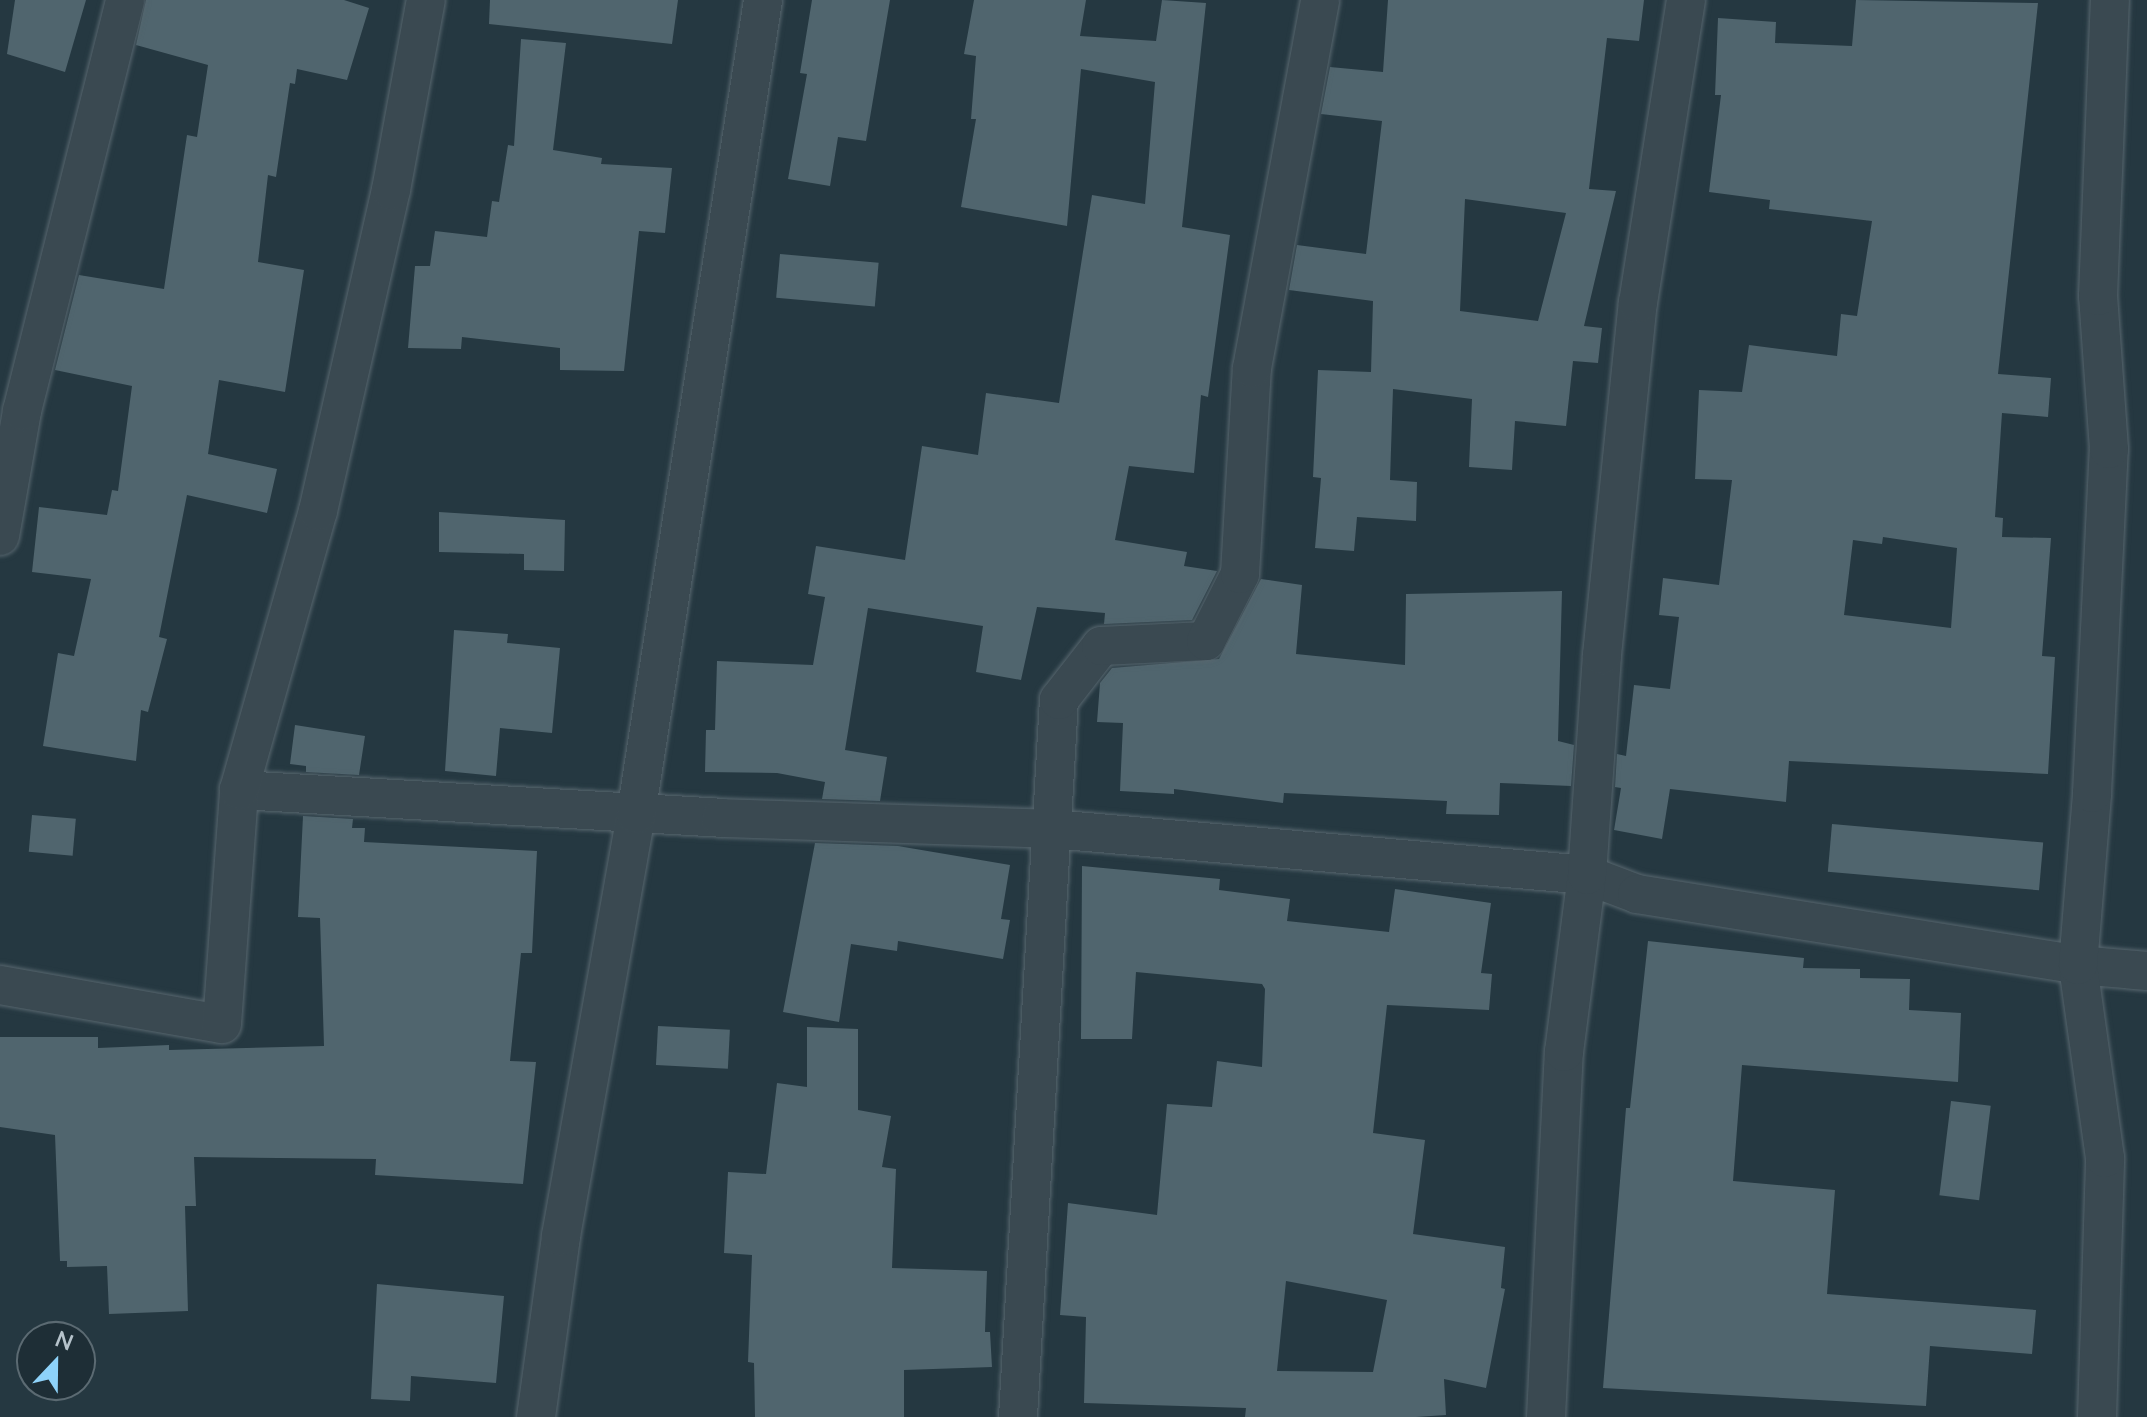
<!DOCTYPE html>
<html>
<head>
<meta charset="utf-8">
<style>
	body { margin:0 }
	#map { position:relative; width:2147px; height:1417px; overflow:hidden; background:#253841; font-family:Lato,sans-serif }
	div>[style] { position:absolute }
	.building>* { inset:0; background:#50656e; transform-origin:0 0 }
	.roads { filter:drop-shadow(0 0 2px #57666e) drop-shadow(0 0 2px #57666e) }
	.street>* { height:38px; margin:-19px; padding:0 19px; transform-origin:19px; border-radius:19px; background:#3a4951 }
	span { translate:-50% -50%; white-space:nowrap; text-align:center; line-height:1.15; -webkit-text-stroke:6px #1e2e36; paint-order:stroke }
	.north { position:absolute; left:16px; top:1321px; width:80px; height:80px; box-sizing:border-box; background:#1e2e36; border:2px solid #5b6a72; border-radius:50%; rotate:22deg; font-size:22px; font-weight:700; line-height:32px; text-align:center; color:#b6c3cb }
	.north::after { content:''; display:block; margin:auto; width:28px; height:36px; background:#8ed2f9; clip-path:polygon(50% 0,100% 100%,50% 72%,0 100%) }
</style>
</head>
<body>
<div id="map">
	<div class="building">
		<i style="clip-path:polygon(15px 0,86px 0,65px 72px,7px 54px)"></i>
		<i style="clip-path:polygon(146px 0,344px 0,369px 8px,347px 80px,297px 69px,295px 84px,290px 83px,276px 177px,268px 175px,258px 262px,304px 270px,285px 392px,219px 380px,208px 454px,277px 469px,267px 513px,187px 495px,159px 637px,167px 639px,148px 712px,141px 710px,136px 761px,43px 746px,58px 653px,74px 656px,91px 579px,32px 572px,39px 507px,107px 515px,112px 490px,118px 491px,132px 386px,55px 370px,79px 275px,164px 289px,187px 135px,197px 137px,208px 65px,136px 45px)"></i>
		<i style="clip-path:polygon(490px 0,678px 0,672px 44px,489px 24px)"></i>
		<i style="clip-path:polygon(812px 0,890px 0,866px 141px,838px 137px,830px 186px,788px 179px,807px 74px,800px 73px)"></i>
		<i style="clip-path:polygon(974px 0,1086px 0,1080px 36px,1156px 41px,1162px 0,1206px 3px,1182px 227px,1230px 235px,1208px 397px,1201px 395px,1194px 473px,1129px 466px,1115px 540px,1187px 552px,1184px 566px,1217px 571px,1192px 620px,1104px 624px,1105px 613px,1037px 607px,1021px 680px,976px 672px,983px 626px,868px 608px,845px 750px,887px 757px,880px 801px,822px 799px,825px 782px,777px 773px,705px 772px,706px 730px,715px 730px,717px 661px,813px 665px,825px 597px,808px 594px,816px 546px,905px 560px,922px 446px,978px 455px,986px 393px,1059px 403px,1092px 195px,1145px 204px,1155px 82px,1081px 69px,1067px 226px,961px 207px,976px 119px,971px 119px,976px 56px,964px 54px)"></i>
		<i style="clip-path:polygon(evenodd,1388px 0,1644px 0,1639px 41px,1607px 38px,1589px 189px,1616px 191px,1584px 326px,1602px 328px,1598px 363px,1573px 361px,1566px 426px,1515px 421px,1512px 470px,1469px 467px,1472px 399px,1393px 389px,1390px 480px,1417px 482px,1416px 521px,1357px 517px,1354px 551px,1315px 548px,1321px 478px,1313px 477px,1318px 370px,1371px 372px,1373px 301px,1289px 290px,1297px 245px,1366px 254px,1382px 121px,1321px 114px,1330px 67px,1383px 72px,1388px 0,1465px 199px,1566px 213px,1538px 321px,1460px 311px,1465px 199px)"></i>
		<i style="clip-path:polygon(evenodd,1856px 0,2038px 3px,1998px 374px,2051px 378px,2048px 417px,2002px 413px,1995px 517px,2003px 518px,2002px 537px,2051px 538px,2042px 656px,2055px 657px,2048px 774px,1789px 761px,1786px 802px,1670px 789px,1662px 839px,1614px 830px,1621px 788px,1615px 787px,1617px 754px,1626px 756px,1634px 685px,1670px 689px,1679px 617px,1659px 615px,1663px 578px,1719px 585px,1732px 480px,1695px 479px,1699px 390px,1742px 392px,1749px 345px,1837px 356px,1841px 314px,1857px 316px,1872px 221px,1769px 209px,1770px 200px,1709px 192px,1721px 95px,1715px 95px,1718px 18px,1776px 22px,1775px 43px,1852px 46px,1856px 0,1883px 537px,1957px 548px,1951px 628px,1844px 615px,1853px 540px,1882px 544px,1883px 537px)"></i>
		<i style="clip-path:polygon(521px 39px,566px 43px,553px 150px,602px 158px,601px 164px,672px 168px,665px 233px,639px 231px,624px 371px,560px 370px,560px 348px,462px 337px,461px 349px,408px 348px,415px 266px,430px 266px,435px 231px,487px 237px,492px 201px,499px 202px,508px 145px,514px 146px)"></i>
		<i style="left:780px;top:254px;width:99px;height:44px;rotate:5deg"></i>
		<i style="clip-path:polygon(439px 512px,565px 520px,564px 571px,524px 570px,524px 554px,439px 552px)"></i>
		<i style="clip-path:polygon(1261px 579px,1302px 585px,1296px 654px,1405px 665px,1406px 594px,1562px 591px,1558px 741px,1574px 745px,1571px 786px,1500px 783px,1499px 815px,1446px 814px,1447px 801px,1284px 793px,1283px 803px,1174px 789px,1174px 794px,1120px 791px,1123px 723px,1097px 722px,1100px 683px,1112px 668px,1219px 659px)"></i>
		<i style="clip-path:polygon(454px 630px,508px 634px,507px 643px,560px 648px,552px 733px,500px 728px,496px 776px,445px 771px)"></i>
		<i style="clip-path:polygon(295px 725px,365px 736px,359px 775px,306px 772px,306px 766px,290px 764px)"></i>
		<i style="left:32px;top:815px;width:44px;height:37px;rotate:5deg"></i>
		<i style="clip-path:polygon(303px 816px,353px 819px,352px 828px,365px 828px,364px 842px,537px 851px,532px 953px,521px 953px,510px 1061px,536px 1062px,523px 1184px,375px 1175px,376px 1159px,194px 1157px,196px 1206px,185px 1206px,188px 1311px,109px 1314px,107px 1266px,67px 1267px,67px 1261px,60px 1261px,55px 1135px,0 1127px,0 1037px,98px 1037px,98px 1048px,169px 1045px,169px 1050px,324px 1046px,320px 918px,298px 917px)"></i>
		<i style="left:1832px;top:824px;width:212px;height:48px;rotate:5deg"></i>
		<i style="clip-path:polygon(815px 843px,898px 846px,1010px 865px,1001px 919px,1010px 920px,1003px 959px,898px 941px,897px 951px,851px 944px,839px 1022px,783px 1012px)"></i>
		<i style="clip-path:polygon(evenodd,1082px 866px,1220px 879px,1219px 890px,1290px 899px,1287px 921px,1389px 932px,1395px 889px,1491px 903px,1481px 973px,1492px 974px,1489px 1010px,1387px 1005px,1373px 1133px,1425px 1140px,1413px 1234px,1505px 1247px,1501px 1288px,1505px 1289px,1486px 1388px,1444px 1379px,1446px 1415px,1416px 1417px,1245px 1417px,1246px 1408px,1084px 1403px,1086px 1317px,1060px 1315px,1068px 1203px,1157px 1215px,1167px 1104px,1212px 1107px,1217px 1061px,1262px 1067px,1265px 989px,1262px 984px,1136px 972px,1132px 1039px,1081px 1039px,1082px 866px,1286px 1281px,1387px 1300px,1373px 1372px,1277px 1371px,1286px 1281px)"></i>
		<i style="clip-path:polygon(1648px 941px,1804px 958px,1803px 968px,1860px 969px,1860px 978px,1910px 979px,1909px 1010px,1961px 1013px,1958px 1082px,1742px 1065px,1733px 1181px,1835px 1190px,1827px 1294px,2036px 1310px,2032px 1354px,1930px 1346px,1926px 1406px,1603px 1388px,1626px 1108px,1630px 1108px)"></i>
		<i style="left:658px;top:1026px;width:72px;height:39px;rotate:3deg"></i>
		<i style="clip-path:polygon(807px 1027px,858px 1029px,858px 1110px,891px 1116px,882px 1167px,896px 1169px,892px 1268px,987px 1271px,985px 1332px,990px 1332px,992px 1367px,904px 1370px,904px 1417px,755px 1417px,754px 1363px,748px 1362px,752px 1255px,724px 1253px,728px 1172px,766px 1174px,777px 1083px,807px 1087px)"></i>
		<i style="left:1951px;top:1101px;width:40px;height:95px;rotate:7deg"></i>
		<i style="clip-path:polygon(377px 1284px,504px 1296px,496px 1383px,411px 1376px,410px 1401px,371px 1399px)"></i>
	</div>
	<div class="roads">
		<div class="street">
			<i style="left:0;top:536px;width:127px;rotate:-80deg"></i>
			<i style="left:22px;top:411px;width:424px;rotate:-75.9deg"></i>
			<i style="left:239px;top:790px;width:483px;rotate:3.3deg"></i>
			<i style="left:721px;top:818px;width:331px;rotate:1.9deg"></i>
			<i style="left:1052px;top:829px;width:537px;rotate:4.91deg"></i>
			<i style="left:1587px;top:875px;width:53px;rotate:20.8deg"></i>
			<i style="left:1637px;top:894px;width:447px;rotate:9.1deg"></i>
			<i style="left:2078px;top:965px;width:69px;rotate:5deg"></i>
			<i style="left:0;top:985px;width:225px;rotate:10deg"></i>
			<i style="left:222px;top:1024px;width:235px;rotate:-85.8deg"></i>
			<i style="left:239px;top:790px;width:290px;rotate:-74.2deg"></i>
			<i style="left:318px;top:511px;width:329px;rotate:-77.2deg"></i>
			<i style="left:391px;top:190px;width:193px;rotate:-79.6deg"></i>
			<i style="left:536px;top:1417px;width:183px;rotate:-82.1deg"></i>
			<i style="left:561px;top:1236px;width:429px;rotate:-79.9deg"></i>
			<i style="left:636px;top:814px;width:824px;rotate:-81.13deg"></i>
			<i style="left:1018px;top:1417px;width:718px;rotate:-86.73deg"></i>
			<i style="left:1059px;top:700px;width:68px;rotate:-52.1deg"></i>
			<i style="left:1101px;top:646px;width:105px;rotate:-2.7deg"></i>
			<i style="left:1206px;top:641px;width:75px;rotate:-63.1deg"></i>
			<i style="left:1240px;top:574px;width:206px;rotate:-86.7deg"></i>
			<i style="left:1252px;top:368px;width:374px;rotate:-79.5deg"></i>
			<i style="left:1546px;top:1417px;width:365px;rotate:-87.2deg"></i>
			<i style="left:1564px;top:1052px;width:178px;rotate:-82.6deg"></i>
			<i style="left:1587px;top:875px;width:221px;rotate:-86.1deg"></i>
			<i style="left:1602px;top:655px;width:354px;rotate:-84.2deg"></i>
			<i style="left:1638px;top:303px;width:307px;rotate:-81deg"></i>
			<i style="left:2097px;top:1417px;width:259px;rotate:-88.2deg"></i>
			<i style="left:2105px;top:1158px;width:195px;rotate:-98deg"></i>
			<i style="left:2078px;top:965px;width:173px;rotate:-85.3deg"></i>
			<i style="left:2092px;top:793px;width:344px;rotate:-87.2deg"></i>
			<i style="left:2109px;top:449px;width:153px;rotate:-94.1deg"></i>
			<i style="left:2098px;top:296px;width:296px;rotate:-87.7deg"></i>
		</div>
	</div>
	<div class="north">N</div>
</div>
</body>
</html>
